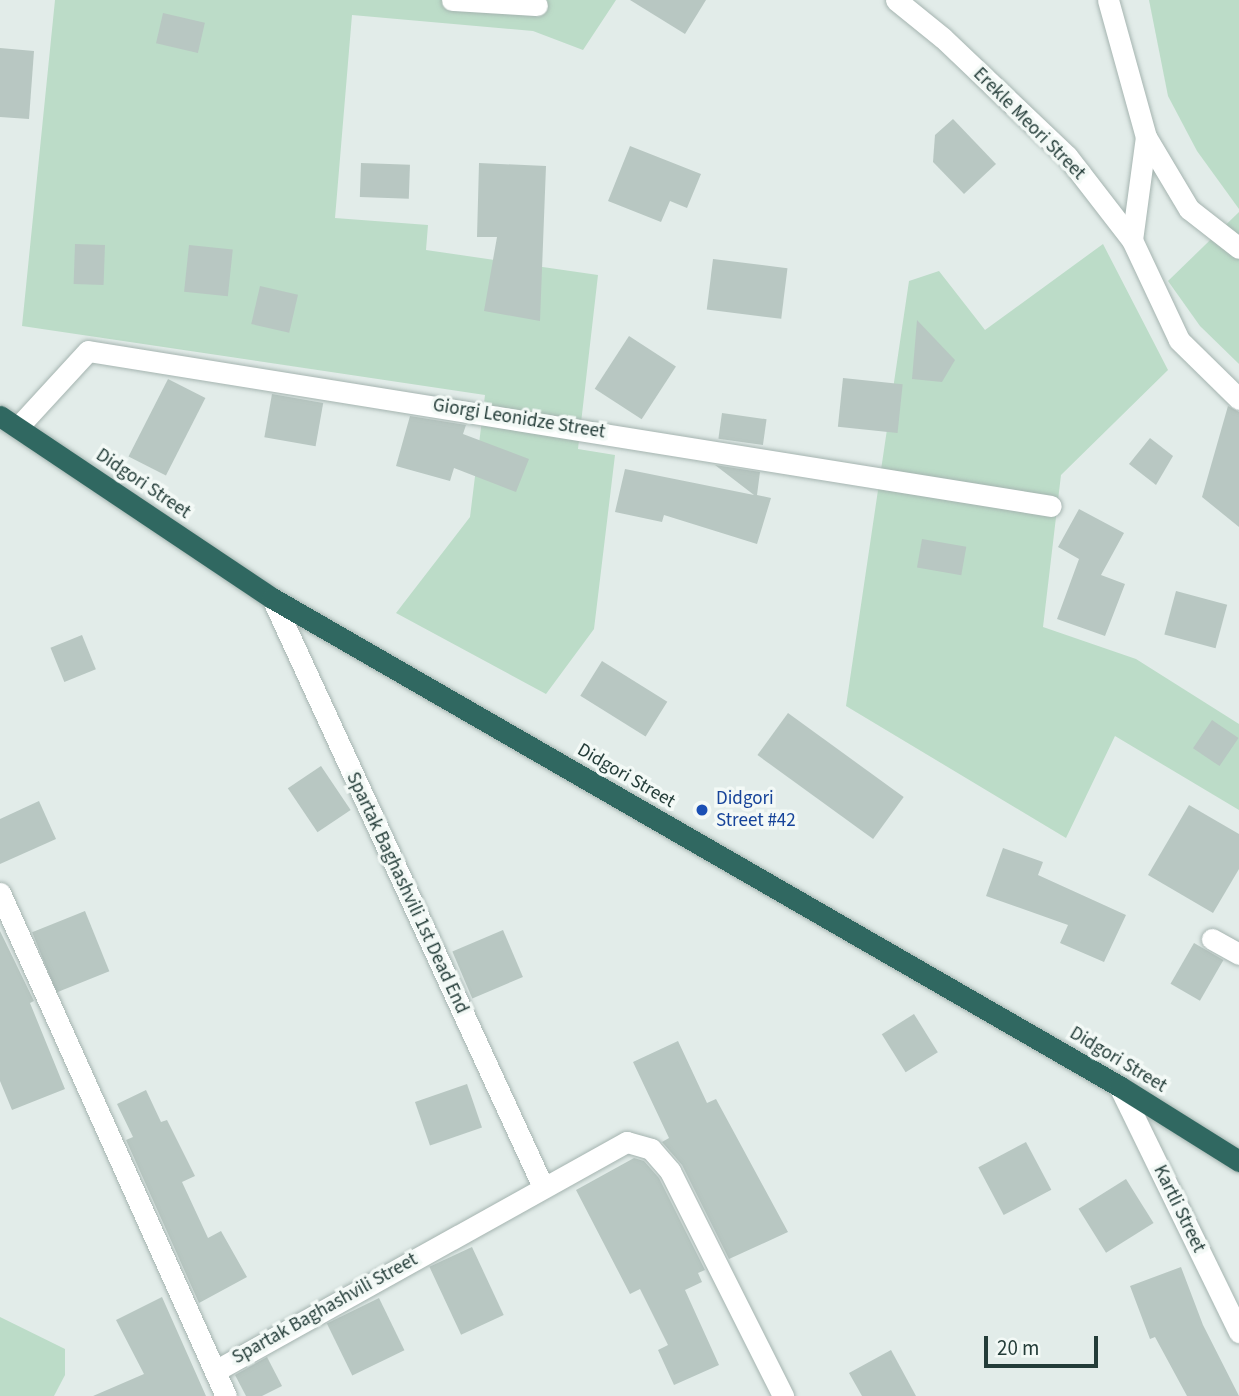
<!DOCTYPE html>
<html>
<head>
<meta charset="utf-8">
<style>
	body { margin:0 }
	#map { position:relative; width:1239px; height:1396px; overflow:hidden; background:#e2ece9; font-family:"Source Sans 3",sans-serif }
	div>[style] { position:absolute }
	.green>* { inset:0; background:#bcdcc8 }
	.building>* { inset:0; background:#b8c7c2; transform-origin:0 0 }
	.roads { filter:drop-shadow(0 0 2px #a5b4b0) drop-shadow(0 0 2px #a5b4b0) }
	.minor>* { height:21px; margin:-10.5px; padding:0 10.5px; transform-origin:10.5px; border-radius:10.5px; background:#fff }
	.highway>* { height:21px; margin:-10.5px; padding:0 10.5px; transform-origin:10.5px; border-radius:10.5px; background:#306861 }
	.dots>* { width:19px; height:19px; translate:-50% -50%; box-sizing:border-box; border:4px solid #f3f9f6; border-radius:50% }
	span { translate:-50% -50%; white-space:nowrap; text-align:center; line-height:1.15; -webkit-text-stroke:7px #f3f9f6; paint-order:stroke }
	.street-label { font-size:19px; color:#233c38 }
	.transit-label { font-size:19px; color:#164399 }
	.left { translate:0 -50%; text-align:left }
	.scale { position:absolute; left:984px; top:1336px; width:114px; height:32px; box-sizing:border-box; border:4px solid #233c38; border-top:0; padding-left:9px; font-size:21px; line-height:24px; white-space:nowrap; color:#233c38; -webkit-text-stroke:5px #f3f9f6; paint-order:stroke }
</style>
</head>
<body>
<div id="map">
	<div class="green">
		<i style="clip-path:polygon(55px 0,616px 0,583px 50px,533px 31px,352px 15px,335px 218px,428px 225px,426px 250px,598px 275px,578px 449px,615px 455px,594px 629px,546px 694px,396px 613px,470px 517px,485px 395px,22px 326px)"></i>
		<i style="clip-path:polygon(1149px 0,1239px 0,1239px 209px,1197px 151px,1168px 96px)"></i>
		<i style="clip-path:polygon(1239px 212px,1239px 364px,1200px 326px,1168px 281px)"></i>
		<i style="clip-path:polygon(1103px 244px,1168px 370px,1061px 475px,1043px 627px,1136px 659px,1239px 724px,1239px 810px,1115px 736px,1066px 838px,846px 706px,909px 281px,939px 271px,985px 330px)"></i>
		<i style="clip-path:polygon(0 1317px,65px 1349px,65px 1375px,54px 1396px,0 1396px)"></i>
	</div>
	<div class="building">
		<i style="clip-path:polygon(630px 0,706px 0,685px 34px)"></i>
		<i style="left:163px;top:13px;width:43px;height:31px;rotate:13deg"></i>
		<i style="clip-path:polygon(0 48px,34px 51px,29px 119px,0 117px)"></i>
		<i style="clip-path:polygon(953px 119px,996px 164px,964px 194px,933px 162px,935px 135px)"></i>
		<i style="clip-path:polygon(630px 146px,701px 174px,687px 208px,670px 201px,661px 222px,608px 201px)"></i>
		<i style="left:361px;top:163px;width:49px;height:34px;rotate:2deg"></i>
		<i style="clip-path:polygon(479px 163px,546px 166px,540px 321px,484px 311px,497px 237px,477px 237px)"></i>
		<i style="left:75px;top:244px;width:30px;height:40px;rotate:2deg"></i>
		<i style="left:189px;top:245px;width:44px;height:47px;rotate:6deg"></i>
		<i style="left:713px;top:259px;width:75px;height:51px;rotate:7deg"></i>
		<i style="left:260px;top:286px;width:39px;height:39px;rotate:13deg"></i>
		<i style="clip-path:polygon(917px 320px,955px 360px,942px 382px,912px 379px)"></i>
		<i style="left:629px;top:336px;width:56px;height:63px;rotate:33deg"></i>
		<i style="left:843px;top:378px;width:60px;height:49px;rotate:6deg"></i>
		<i style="left:168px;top:379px;width:42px;height:87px;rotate:27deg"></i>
		<i style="left:272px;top:394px;width:52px;height:44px;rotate:10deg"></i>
		<i style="clip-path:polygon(1228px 406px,1239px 412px,1239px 527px,1202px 497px)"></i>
		<i style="left:722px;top:413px;width:45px;height:26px;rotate:8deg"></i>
		<i style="clip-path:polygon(410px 416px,466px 425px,463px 434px,529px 459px,516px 492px,454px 468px,450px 481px,396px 466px)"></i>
		<i style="clip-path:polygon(1150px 438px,1173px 456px,1156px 485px,1129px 464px)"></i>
		<i style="clip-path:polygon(715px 465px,760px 472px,757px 495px,771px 498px,757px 544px,664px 515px,662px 522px,615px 512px,625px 469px,754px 495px)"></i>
		<i style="clip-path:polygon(1079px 509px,1124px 533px,1101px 575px,1125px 584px,1105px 636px,1057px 619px,1079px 559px,1058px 547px)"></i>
		<i style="left:922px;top:539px;width:45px;height:29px;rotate:10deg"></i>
		<i style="left:1176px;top:591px;width:53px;height:45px;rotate:15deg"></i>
		<i style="left:82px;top:635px;width:37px;height:34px;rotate:68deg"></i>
		<i style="left:602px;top:661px;width:77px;height:41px;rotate:32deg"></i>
		<i style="left:788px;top:713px;width:143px;height:52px;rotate:36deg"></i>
		<i style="left:1212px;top:720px;width:32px;height:34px;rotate:34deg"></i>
		<i style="left:321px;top:766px;width:53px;height:40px;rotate:56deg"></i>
		<i style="clip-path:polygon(39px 801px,56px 839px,0 864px,0 819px)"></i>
		<i style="clip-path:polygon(1189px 805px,1239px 834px,1239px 869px,1213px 913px,1148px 875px)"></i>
		<i style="clip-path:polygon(1003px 848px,1043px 862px,1038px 875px,1126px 915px,1104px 962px,1060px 943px,1068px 925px,986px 896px)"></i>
		<i style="left:85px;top:911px;width:65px;height:57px;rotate:68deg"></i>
		<i style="left:503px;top:930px;width:51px;height:55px;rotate:67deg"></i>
		<i style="clip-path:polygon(0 931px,34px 1001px,30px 1003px,65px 1089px,12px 1110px,0 1081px)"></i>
		<i style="left:1194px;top:943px;width:34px;height:47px;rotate:30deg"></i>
		<i style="left:914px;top:1014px;width:45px;height:38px;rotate:58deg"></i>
		<i style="clip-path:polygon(678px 1041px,707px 1103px,716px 1099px,788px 1232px,729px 1259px,682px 1165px,662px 1142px,669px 1138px,633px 1062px)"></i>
		<i style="left:467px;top:1084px;width:46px;height:55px;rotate:71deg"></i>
		<i style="clip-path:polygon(146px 1090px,161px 1122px,167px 1120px,195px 1176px,182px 1182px,208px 1238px,221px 1231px,247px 1277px,199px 1303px,126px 1140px,133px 1137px,117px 1104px)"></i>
		<i style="left:1026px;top:1142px;width:54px;height:54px;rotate:62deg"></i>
		<i style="clip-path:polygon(634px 1158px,644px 1161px,659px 1178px,705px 1270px,698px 1273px,702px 1282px,685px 1290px,719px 1365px,674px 1385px,658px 1350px,668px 1345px,640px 1289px,630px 1294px,576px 1190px)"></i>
		<i style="left:1126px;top:1179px;width:52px;height:56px;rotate:58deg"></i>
		<i style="left:472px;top:1247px;width:75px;height:47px;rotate:65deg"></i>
		<i style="clip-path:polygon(1181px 1267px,1203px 1325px,1239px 1396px,1187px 1396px,1155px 1337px,1150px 1339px,1130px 1286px)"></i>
		<i style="clip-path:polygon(162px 1297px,206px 1396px,93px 1396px,144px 1374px,116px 1320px)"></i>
		<i style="left:379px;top:1298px;width:58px;height:58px;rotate:64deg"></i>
		<i style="clip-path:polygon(891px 1350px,916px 1396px,862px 1396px,849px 1373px)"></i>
		<i style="clip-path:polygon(267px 1357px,282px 1386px,262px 1396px,246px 1396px,235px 1375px)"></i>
	</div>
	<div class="roads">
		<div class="minor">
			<i style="left:452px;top:0;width:85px;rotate:3.4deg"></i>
			<i style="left:896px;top:0;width:60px;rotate:39deg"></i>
			<i style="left:943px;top:38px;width:171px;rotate:43.6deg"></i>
			<i style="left:1067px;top:156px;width:106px;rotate:52.3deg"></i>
			<i style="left:1132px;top:240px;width:110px;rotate:64.8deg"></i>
			<i style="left:1179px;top:340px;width:84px;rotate:44.5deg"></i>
			<i style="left:1108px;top:0;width:142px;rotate:74.5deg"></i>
			<i style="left:1146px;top:137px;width:84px;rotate:59.2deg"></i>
			<i style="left:1189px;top:209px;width:63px;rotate:38deg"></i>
			<i style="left:1132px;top:240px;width:104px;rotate:-82.3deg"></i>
			<i style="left:18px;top:427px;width:103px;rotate:-47.4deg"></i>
			<i style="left:88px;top:351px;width:975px;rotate:9.14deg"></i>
			<i style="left:272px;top:598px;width:648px;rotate:65.29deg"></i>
			<i style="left:0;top:893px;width:551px;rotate:65.81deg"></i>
			<i style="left:1212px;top:939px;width:31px;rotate:29deg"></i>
			<i style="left:1119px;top:1086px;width:274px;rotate:64deg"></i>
			<i style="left:215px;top:1371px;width:471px;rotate:-29.1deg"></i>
			<i style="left:627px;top:1142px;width:25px;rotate:16deg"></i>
			<i style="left:651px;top:1149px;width:29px;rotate:49deg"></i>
			<i style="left:670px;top:1171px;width:252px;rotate:63.3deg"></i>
		</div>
		<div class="highway">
			<i style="left:0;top:416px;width:327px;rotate:33.8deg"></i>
			<i style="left:272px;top:598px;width:978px;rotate:29.95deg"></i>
			<i style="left:1119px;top:1086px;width:142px;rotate:32deg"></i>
		</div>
	</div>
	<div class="dots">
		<i style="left:702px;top:810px;background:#1a4fb4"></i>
	</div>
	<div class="street-label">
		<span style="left:1029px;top:124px;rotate:45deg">Erekle Meori Street</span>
		<span style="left:519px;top:419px;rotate:9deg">Giorgi Leonidze Street</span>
		<span style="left:143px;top:484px;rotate:34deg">Didgori Street</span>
		<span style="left:626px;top:776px;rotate:30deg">Didgori Street</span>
		<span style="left:407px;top:893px;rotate:65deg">Spartak Baghashvili 1st Dead End</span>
		<span style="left:1118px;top:1060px;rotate:31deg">Didgori Street</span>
		<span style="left:1179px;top:1209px;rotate:64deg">Kartli Street</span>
		<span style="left:325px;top:1309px;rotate:-29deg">Spartak Baghashvili Street</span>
	</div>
	<div class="transit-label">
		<span class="left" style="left:716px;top:810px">Didgori<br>Street #42</span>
	</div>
	<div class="scale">20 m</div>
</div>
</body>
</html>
